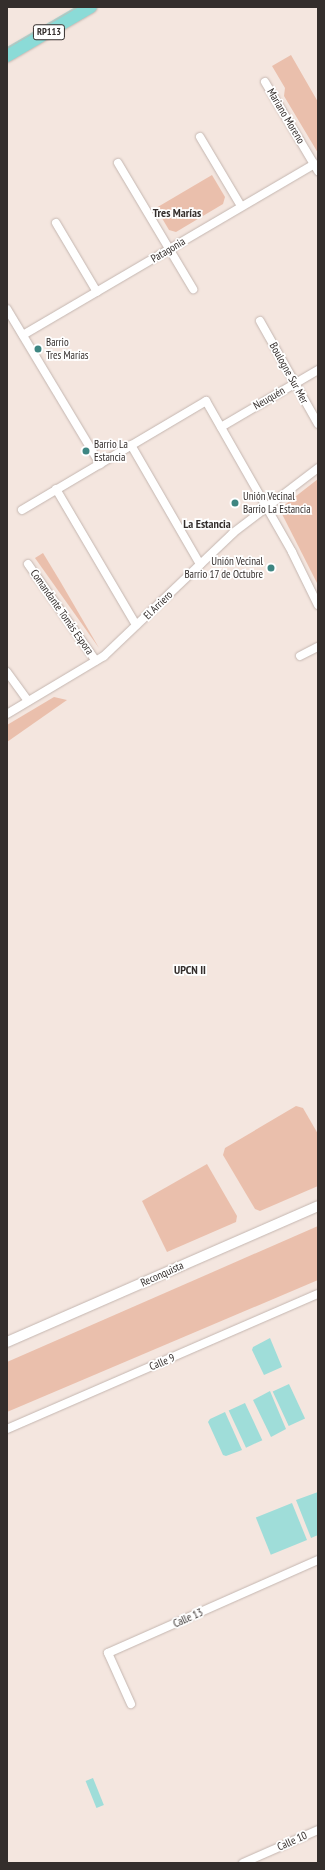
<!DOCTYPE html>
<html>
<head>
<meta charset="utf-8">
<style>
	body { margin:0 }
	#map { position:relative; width:325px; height:1870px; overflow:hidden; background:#f4e6df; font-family:"PT Sans Narrow",sans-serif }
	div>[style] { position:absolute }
	.green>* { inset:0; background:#eabfac }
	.water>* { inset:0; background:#9fddd9; transform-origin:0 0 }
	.stream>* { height:2.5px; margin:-1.25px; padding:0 1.25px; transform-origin:1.25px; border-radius:1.25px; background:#9fddd9 }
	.roads { filter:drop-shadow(0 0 1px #c4b6b0) drop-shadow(0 0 1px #c4b6b0) }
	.minor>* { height:8px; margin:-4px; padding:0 4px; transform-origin:4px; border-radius:4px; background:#fff }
	.tertiary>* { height:10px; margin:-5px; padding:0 5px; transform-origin:5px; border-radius:5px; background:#fff }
	.primary>* { height:12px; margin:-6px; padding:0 6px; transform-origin:6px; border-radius:6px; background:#8bdbd7 }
	.dots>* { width:11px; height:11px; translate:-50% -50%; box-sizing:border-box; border:2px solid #fff; border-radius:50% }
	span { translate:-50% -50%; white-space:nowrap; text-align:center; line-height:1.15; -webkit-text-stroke:3.5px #fff; paint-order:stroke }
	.shield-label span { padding:1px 3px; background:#fff; border:1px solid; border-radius:3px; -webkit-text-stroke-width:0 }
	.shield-label { font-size:10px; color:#342e2c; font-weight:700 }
	.street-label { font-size:11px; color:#342e2c }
	.poi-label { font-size:11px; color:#342e2c }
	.left { translate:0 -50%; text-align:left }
	.right { translate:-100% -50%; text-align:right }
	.neighbourhood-label { font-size:12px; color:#342e2c; font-weight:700 }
	.frame { position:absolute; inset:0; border:8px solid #342e2c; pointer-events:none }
</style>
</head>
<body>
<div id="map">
	<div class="green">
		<i style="clip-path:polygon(291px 55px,318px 102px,318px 153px,284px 96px,285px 88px,272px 66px)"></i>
		<i style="clip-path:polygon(212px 175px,225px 197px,223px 204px,176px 232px,169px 230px,156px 208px)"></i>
		<i style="clip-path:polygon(318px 479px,318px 585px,282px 514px,282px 507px)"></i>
		<i style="clip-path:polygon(43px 553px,60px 581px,99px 648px,35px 558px)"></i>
		<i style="clip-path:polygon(54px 697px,67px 700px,7px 742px,7px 725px)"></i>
		<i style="clip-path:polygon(296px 1106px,303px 1108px,318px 1134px,318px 1186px,260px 1211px,255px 1209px,223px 1155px,225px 1148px)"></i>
		<i style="clip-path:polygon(207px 1164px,237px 1216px,236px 1222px,167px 1252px,142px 1201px)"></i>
		<i style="clip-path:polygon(318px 1226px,318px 1280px,7px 1412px,7px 1362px)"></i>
	</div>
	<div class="water">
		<i style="clip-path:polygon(270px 1338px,282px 1367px,264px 1375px,252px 1350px,253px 1347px)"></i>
		<i style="left:289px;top:1384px;width:38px;height:18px;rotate:65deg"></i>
		<i style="clip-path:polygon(270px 1391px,286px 1429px,271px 1437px,253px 1400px)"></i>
		<i style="left:245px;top:1403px;width:41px;height:18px;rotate:65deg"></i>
		<i style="clip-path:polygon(225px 1412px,242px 1450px,226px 1456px,223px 1455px,208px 1422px,210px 1419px)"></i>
		<i style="clip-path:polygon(318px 1492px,318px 1535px,311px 1538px,296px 1500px)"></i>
		<i style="left:292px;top:1503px;width:40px;height:39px;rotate:68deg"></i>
		<i style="left:93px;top:1778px;width:29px;height:8px;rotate:68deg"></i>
	</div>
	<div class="stream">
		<i style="left:7px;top:48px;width:81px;rotate:-30.4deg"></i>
	</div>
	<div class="roads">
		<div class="minor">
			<i style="left:265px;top:82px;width:104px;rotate:59.2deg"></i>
			<i style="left:200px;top:137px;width:80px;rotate:59.3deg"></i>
			<i style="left:118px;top:163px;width:147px;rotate:59.2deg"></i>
			<i style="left:56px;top:223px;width:80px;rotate:59.3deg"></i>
			<i style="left:7px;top:309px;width:181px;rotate:59deg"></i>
			<i style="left:260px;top:321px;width:118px;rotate:60.6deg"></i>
			<i style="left:23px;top:335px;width:338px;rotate:-30.4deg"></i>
			<i style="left:221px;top:427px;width:113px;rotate:-30.4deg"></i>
			<i style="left:131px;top:445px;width:138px;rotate:59.9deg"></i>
			<i style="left:56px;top:489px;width:158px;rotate:59.5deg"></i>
			<i style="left:22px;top:510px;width:214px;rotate:-30.6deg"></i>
			<i style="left:206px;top:401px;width:174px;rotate:60.3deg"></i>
			<i style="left:292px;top:552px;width:59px;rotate:63.9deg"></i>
			<i style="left:28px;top:564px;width:118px;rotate:55deg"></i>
			<i style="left:300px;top:656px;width:20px;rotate:-27deg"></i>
			<i style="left:7px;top:672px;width:36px;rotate:54deg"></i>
			<i style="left:7px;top:714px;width:113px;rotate:-30.9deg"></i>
			<i style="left:104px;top:656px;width:178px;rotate:-43.6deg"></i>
			<i style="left:233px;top:533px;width:107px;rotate:-37.4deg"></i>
			<i style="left:7px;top:1429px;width:339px;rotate:-23.5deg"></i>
			<i style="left:131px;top:1704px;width:56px;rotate:-114.3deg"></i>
			<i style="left:108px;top:1653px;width:230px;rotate:-23.9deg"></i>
			<i style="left:243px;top:1863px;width:82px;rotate:-23.7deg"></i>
		</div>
		<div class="tertiary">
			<i style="left:7px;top:1342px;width:339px;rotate:-23.6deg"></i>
		</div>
		<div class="primary">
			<i style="left:7px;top:56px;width:97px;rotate:-30.3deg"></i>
		</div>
	</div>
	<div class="dots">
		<i style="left:38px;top:349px;background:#3e8682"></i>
		<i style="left:86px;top:451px;background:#3e8682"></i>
		<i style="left:235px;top:503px;background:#3e8682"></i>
		<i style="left:271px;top:568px;background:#3e8682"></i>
	</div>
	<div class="shield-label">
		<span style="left:49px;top:32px">RP113</span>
	</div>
	<div class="street-label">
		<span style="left:286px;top:116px;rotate:59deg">Mariano Moreno</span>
		<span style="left:168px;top:250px;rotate:-31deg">Patagonia</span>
		<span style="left:289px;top:373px;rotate:61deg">Boulogne Sur Mer</span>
		<span style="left:269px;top:398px;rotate:-30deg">Neuquén</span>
		<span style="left:158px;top:605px;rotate:-44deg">El Arriero</span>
		<span style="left:62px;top:612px;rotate:55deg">Comandante Tomás Espora</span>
		<span style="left:162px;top:1274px;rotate:-24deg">Reconquista</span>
		<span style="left:162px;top:1362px;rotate:-23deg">Calle 9</span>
		<span style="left:188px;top:1618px;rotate:-24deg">Calle 13</span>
		<span style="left:292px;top:1841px;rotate:-24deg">Calle 10</span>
	</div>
	<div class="poi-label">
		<span class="left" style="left:46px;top:349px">Barrio<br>Tres Marías</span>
		<span class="left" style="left:94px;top:451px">Barrio La<br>Estancia</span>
		<span class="left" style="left:243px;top:503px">Unión Vecinal<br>Barrio La Estancia</span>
		<span class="right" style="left:263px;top:568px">Unión Vecinal<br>Barrio 17 de Octubre</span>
	</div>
	<div class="neighbourhood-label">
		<span style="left:177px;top:213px">Tres Marías</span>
		<span style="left:207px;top:524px">La Estancia</span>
		<span style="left:190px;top:970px">UPCN II</span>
	</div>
	<div class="frame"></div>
</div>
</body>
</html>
